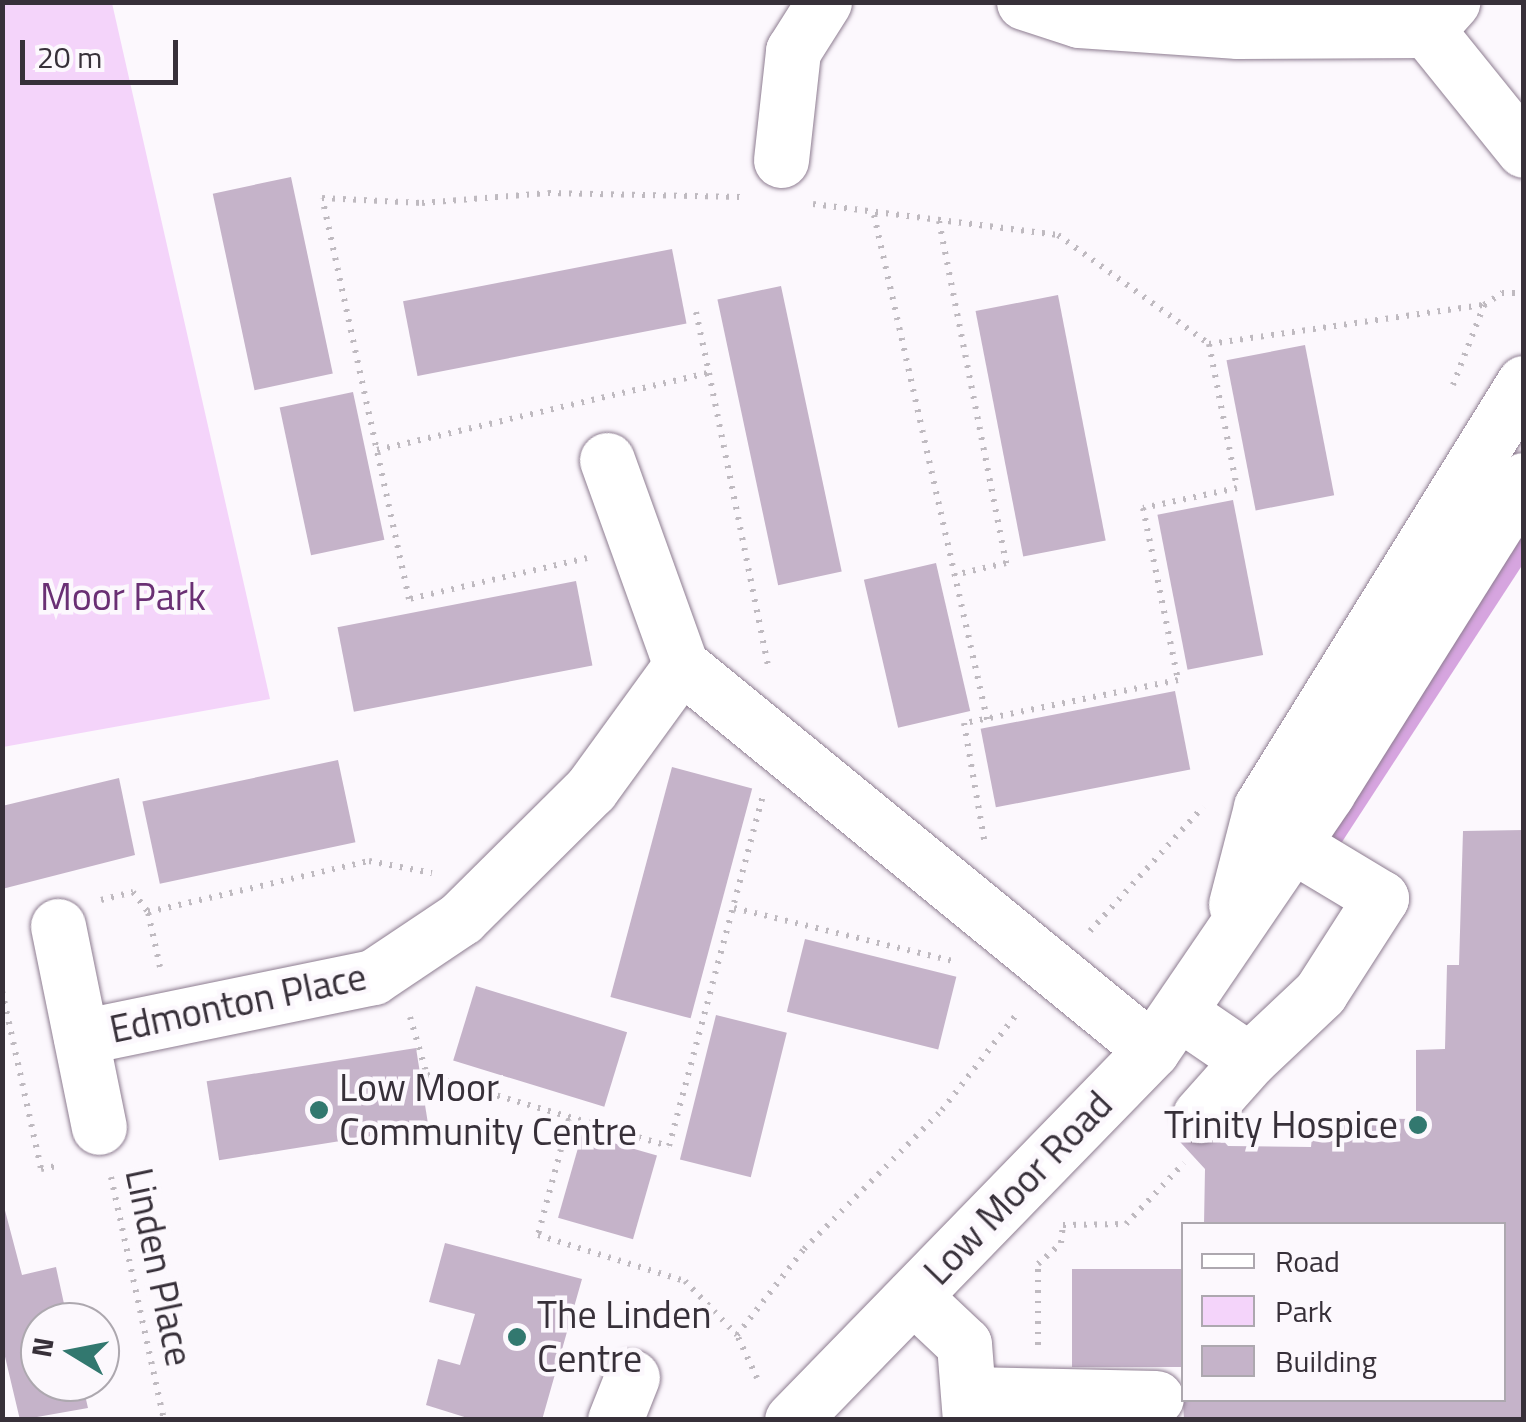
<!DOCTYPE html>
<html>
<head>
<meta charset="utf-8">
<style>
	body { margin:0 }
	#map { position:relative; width:1526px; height:1422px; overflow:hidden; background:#fcf8fd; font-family:"Titillium Web",sans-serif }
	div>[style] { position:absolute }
	.green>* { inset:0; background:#f4d4fa }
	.forest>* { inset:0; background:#d6a5df }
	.building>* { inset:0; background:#c5b3c9; transform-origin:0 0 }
	.path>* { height:6px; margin-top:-3px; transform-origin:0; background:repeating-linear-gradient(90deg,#bfbac0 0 2.5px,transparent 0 10.5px) }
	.roads { filter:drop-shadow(0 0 2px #8e7d91) drop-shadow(0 0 2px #8e7d91) }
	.minor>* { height:55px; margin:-27.5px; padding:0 27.5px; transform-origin:27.5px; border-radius:27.5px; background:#fff }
	.dots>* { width:28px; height:28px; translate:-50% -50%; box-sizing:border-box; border:5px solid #fcf8fd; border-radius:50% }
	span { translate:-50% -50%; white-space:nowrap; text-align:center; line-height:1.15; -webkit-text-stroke:9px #fcf8fd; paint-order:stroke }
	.park-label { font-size:38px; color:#6a3074 }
	.street-label { font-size:38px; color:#373039 }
	.poi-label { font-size:38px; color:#373039 }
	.left { translate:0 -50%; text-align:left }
	.right { translate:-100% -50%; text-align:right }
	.frame { position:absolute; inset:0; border:5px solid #373039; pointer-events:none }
	.legend { position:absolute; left:1181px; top:1222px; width:325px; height:180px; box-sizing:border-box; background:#fcf8fd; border:2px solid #ada8af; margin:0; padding:12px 18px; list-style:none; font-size:30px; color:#373039 }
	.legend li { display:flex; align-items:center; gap:20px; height:50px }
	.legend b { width:50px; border:2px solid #ada8af }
	.north { position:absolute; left:20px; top:1302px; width:100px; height:100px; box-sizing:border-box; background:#fcf8fd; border:2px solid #ada8af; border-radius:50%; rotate:280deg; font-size:28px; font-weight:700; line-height:40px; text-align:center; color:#373039 }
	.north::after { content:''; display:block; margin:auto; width:35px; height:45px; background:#32786f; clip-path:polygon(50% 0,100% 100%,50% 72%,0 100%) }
	.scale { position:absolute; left:20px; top:40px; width:158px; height:45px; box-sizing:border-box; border:5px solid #373039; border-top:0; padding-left:12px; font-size:30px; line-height:35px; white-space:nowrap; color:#373039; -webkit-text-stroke:8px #fcf8fd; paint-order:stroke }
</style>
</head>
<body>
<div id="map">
	<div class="green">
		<i style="clip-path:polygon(3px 2px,112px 3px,270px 699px,3px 747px)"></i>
	</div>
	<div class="forest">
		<i style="clip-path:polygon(1523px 480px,1523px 564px,1340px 845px,1307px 823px)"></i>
	</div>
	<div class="building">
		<i style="left:291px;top:177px;width:201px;height:80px;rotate:78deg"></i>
		<i style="left:672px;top:249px;width:76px;height:274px;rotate:79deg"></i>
		<i style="left:781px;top:286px;width:292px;height:65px;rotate:78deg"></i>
		<i style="left:1058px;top:295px;width:250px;height:84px;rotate:79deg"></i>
		<i style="left:1305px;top:345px;width:153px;height:80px;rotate:79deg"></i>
		<i style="left:353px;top:392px;width:151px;height:75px;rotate:78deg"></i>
		<i style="left:1233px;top:500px;width:158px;height:77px;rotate:79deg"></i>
		<i style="left:936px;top:563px;width:152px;height:74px;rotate:77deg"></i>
		<i style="left:576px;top:581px;width:86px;height:243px;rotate:79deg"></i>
		<i style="left:1175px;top:691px;width:80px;height:198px;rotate:79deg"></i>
		<i style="left:338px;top:760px;width:84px;height:200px;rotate:78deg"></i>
		<i style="left:672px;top:767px;width:83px;height:238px;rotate:15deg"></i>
		<i style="clip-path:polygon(119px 778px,135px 855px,2px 889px,2px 806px)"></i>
		<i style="clip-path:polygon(1524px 830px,1524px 1420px,1184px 1420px,1183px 1400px,1504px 1400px,1504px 1224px,1204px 1224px,1205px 1169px,1170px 1131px,1193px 1106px,1228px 1146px,1311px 1147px,1314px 1118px,1416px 1119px,1416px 1050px,1445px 1049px,1447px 965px,1459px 965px,1463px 831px)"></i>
		<i style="left:805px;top:939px;width:156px;height:75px;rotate:14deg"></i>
		<i style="left:476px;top:986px;width:158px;height:78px;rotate:17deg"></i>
		<i style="left:716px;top:1015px;width:73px;height:149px;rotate:14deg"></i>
		<i style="left:416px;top:1048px;width:80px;height:212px;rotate:81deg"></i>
		<i style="left:582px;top:1134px;width:78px;height:87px;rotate:16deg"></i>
		<i style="clip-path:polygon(2px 1199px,22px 1275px,56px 1267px,68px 1322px,40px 1322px,40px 1382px,82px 1382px,88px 1408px,20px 1420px,2px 1344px)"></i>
		<i style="clip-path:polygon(445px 1243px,582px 1279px,542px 1420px,474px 1420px,426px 1405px,438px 1359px,460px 1365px,475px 1314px,429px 1302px)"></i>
		<i style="left:1072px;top:1269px;width:112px;height:98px"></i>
	</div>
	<div class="path">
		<i style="left:813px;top:204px;width:247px;rotate:7.2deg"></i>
		<i style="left:1058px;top:235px;width:186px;rotate:35.8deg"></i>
		<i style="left:1209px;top:344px;width:147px;rotate:79deg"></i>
		<i style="left:1237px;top:488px;width:96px;rotate:168deg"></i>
		<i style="left:1143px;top:508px;width:176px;rotate:78.5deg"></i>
		<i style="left:1178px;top:680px;width:218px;rotate:168.6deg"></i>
		<i style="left:964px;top:723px;width:123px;rotate:80.2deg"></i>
		<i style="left:874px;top:215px;width:517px;rotate:77.36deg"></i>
		<i style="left:939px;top:221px;width:349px;rotate:78.9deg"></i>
		<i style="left:1006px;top:563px;width:53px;rotate:167deg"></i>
		<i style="left:696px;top:312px;width:62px;rotate:78deg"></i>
		<i style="left:1209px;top:344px;width:278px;rotate:-8.1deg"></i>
		<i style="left:1453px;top:385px;width:86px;rotate:-68.8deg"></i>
		<i style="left:1484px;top:305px;width:22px;rotate:-34deg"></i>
		<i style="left:1502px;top:293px;width:22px"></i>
		<i style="left:377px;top:450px;width:341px;rotate:-13.1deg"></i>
		<i style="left:709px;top:373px;width:299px;rotate:78.6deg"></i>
		<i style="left:587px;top:558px;width:183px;rotate:167deg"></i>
		<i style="left:409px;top:599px;width:410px;rotate:-102.2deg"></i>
		<i style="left:322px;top:198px;width:100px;rotate:2.9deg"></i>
		<i style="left:422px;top:203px;width:126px;rotate:-4.5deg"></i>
		<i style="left:548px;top:193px;width:193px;rotate:1.2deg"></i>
		<i style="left:101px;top:900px;width:33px;rotate:-14deg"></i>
		<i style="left:133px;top:892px;width:25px;rotate:53deg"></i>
		<i style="left:734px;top:908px;width:229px;rotate:13.6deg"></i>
		<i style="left:1090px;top:931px;width:168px;rotate:-47.7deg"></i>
		<i style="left:160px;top:967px;width:56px;rotate:-102.3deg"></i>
		<i style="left:148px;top:912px;width:227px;rotate:-13deg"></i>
		<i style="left:369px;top:861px;width:64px;rotate:10.8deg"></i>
		<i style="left:2px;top:991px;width:182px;rotate:77.6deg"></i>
		<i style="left:41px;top:1169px;width:20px;rotate:-11deg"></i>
		<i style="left:410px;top:1017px;width:60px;rotate:73.7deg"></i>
		<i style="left:427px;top:1075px;width:252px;rotate:16.4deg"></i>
		<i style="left:669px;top:1146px;width:360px;rotate:-75deg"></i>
		<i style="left:569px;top:1119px;width:120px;rotate:105deg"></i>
		<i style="left:538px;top:1235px;width:154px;rotate:17.4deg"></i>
		<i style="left:685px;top:1281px;width:75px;rotate:46.1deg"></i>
		<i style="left:111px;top:1177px;width:249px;rotate:77.7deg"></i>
		<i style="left:1038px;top:1345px;width:81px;rotate:-90deg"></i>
		<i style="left:1038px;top:1264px;width:31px;rotate:-42deg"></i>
		<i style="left:1061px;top:1243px;width:18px;rotate:-84deg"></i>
		<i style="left:1063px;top:1225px;width:63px;rotate:-0.9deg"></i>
		<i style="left:1126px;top:1224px;width:84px;rotate:-46.4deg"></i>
		<i style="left:757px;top:1378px;width:47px;rotate:-114.9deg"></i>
		<i style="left:737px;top:1335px;width:109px;rotate:-52.1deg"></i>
		<i style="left:804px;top:1249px;width:196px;rotate:-45.2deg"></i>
		<i style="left:942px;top:1110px;width:125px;rotate:-52.1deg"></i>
	</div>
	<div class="roads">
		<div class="minor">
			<i style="left:1024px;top:2px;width:58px;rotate:18.1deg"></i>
			<i style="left:1079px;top:20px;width:159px;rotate:4deg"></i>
			<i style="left:1238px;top:31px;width:189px;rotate:-0.3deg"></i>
			<i style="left:1427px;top:30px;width:38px;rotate:-48deg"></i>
			<i style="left:1427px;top:30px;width:154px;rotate:51.1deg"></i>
			<i style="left:781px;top:160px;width:110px;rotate:-83.7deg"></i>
			<i style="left:793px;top:51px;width:58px;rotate:-57.7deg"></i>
			<i style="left:607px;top:460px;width:218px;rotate:70.2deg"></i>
			<i style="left:681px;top:665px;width:608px;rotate:39.26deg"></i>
			<i style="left:1236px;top:904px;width:100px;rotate:-75.5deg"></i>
			<i style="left:1261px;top:807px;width:499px;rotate:-58.2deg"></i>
			<i style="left:58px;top:926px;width:205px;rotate:78.5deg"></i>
			<i style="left:1180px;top:1013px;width:83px;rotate:34.3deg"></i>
			<i style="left:1249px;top:1060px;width:98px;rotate:-43.3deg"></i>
			<i style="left:1320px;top:993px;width:113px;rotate:-57.3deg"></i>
			<i style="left:1381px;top:898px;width:138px;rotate:-149deg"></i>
			<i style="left:81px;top:1037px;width:298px;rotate:-11.6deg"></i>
			<i style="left:373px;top:977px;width:106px;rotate:-33.8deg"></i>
			<i style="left:461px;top:918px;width:183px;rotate:-44.8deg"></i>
			<i style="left:591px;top:789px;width:153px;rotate:-54deg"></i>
			<i style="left:1200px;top:1115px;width:74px;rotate:-48.3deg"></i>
			<i style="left:913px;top:1296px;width:70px;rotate:43.3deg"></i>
			<i style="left:964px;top:1344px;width:76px;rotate:85.5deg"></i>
			<i style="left:969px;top:1394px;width:187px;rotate:1.2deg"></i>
			<i style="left:615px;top:1420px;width:46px;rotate:-68.4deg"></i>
			<i style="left:792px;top:1420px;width:516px;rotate:-45.78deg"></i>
			<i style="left:1152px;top:1050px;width:311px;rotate:-55.7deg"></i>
			<i style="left:1327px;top:793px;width:370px;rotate:-57.8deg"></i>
		</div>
	</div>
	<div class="dots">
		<i style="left:319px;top:1110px;background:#32786f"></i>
		<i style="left:1418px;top:1125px;background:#32786f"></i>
		<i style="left:517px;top:1337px;background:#32786f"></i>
	</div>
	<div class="park-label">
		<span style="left:123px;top:597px">Moor Park</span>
	</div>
	<div class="street-label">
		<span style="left:238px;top:1003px;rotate:-12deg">Edmonton Place</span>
		<span style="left:1018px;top:1188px;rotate:-46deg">Low Moor Road</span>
		<span style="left:159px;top:1267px;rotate:78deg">Linden Place</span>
	</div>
	<div class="poi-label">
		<span class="left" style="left:339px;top:1110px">Low Moor<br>Community Centre</span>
		<span class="right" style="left:1398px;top:1125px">Trinity Hospice</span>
		<span class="left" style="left:537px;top:1337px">The Linden<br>Centre</span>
	</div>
	<div class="frame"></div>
	<ul class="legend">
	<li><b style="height:12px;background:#fff"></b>Road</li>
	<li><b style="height:28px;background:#f4d4fa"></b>Park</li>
	<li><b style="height:28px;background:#c5b3c9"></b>Building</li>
	</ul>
	<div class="north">N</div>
	<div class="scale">20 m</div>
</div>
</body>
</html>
